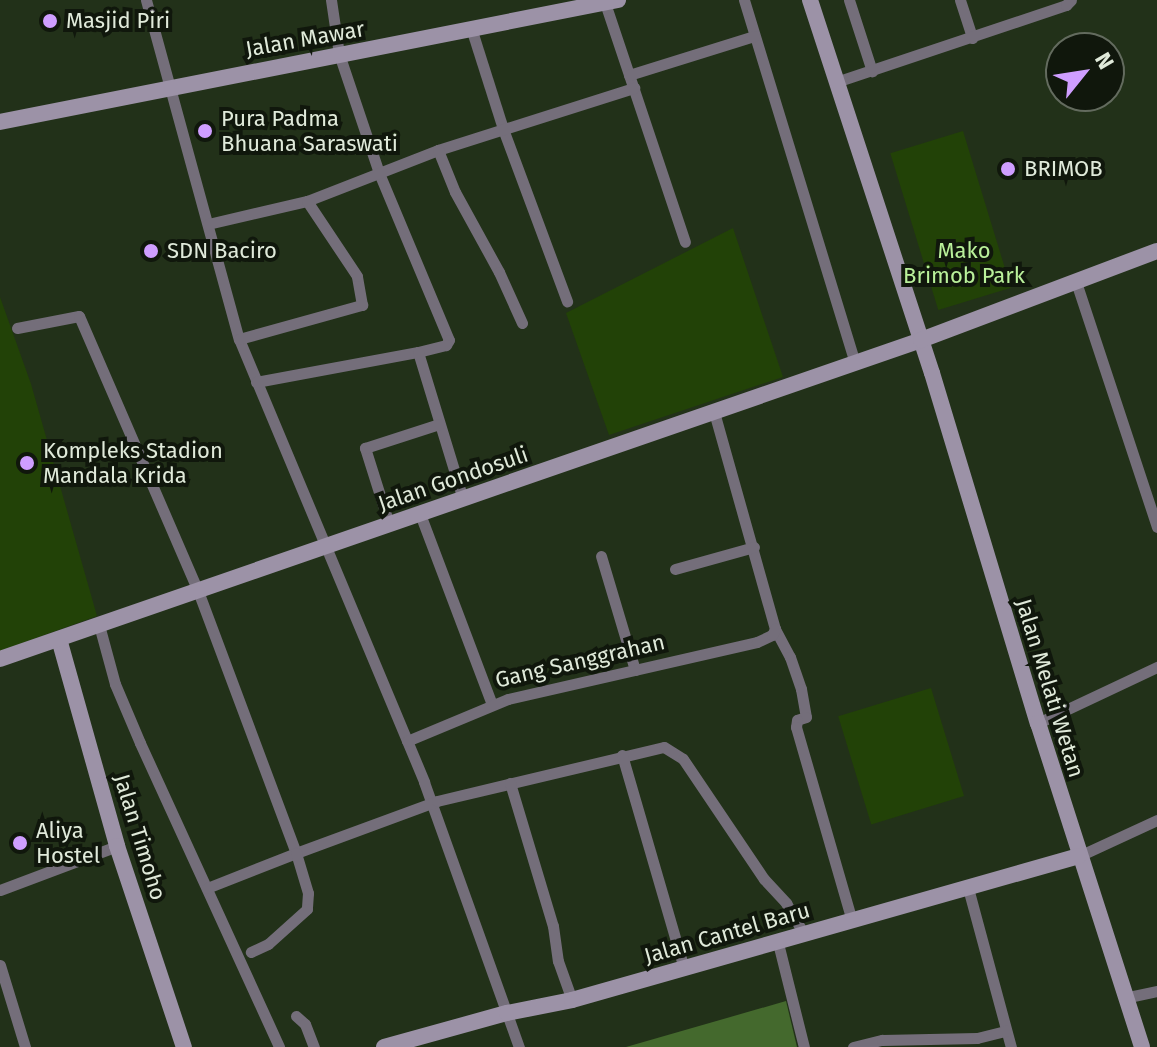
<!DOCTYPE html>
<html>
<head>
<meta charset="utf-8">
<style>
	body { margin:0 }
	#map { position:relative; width:1157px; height:1047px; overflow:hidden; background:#223119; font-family:"Fira Sans",sans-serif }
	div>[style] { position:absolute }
	.green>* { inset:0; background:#224207; transform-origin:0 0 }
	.forest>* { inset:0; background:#44692d }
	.street>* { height:11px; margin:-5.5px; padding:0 5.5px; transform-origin:5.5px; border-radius:5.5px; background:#746e7a }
	.secondary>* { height:16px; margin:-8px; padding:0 8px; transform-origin:8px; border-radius:8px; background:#9c92a7 }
	.dots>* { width:22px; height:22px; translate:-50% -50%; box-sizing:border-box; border:4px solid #10170c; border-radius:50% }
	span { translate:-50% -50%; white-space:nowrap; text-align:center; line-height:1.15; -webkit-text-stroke:8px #10170c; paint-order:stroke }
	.poi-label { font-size:22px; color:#e0eada }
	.left { translate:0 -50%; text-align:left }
	.street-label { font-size:22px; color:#e0eada }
	.park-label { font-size:22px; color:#b9f09a }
	.north { position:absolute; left:1045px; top:32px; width:80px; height:80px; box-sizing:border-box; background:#10170c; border:2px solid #636b5e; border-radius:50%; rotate:60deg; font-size:22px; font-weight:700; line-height:32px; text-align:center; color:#e0eada }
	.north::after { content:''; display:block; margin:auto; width:28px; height:36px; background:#cf9eff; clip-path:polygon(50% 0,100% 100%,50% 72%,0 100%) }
</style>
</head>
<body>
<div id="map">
	<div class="green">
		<i style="left:963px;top:131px;width:164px;height:76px;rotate:73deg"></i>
		<i style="clip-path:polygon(733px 228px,783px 377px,609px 435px,566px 313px)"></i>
		<i style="clip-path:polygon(0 297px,31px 384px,97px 616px,0 651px)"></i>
		<i style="left:931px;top:688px;width:113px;height:97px;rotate:73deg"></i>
	</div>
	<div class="forest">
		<i style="clip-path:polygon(786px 1001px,797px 1047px,626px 1047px)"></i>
	</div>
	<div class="street">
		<i style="left:146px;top:0;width:352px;rotate:74.7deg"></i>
		<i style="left:239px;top:339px;width:480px;rotate:67.3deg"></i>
		<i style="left:424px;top:782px;width:282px;rotate:70.3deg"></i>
		<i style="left:331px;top:0;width:55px;rotate:81.6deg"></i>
		<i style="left:339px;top:54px;width:126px;rotate:71.4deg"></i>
		<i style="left:379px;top:173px;width:181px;rotate:67.3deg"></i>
		<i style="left:449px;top:340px;width:6px;rotate:121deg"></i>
		<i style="left:446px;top:345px;width:29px;rotate:166deg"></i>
		<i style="left:604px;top:0;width:255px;rotate:71.5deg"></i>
		<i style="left:744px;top:0;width:380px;rotate:73deg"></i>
		<i style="left:849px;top:0;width:75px;rotate:72.1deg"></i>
		<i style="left:960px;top:0;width:40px;rotate:72deg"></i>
		<i style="left:472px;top:31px;width:103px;rotate:72.4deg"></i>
		<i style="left:503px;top:129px;width:184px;rotate:69.6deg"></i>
		<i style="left:629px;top:75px;width:131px;rotate:-17.3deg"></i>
		<i style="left:836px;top:82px;width:243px;rotate:-18.5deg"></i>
		<i style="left:1066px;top:5px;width:7px;rotate:-45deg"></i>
		<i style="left:438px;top:150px;width:206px;rotate:-17.6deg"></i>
		<i style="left:208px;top:224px;width:102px;rotate:-13.1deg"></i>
		<i style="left:307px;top:201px;width:141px;rotate:-21.3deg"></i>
		<i style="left:438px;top:150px;width:45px;rotate:68deg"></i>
		<i style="left:455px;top:192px;width:91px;rotate:61.2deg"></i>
		<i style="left:499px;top:272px;width:56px;rotate:65.7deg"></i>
		<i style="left:1076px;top:282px;width:258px;rotate:71.7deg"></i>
		<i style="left:17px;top:328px;width:63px;rotate:-11deg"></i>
		<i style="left:79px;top:316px;width:300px;rotate:66.6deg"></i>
		<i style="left:198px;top:591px;width:280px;rotate:69.5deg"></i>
		<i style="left:296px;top:853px;width:150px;rotate:-20.2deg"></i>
		<i style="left:437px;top:801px;width:233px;rotate:-13.4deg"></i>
		<i style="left:664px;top:747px;width:22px;rotate:32deg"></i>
		<i style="left:683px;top:759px;width:145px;rotate:56deg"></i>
		<i style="left:764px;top:879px;width:33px;rotate:47deg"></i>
		<i style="left:786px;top:903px;width:34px;rotate:60deg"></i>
		<i style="left:239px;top:339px;width:128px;rotate:-15.5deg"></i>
		<i style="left:362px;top:305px;width:29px;rotate:-100deg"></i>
		<i style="left:357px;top:276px;width:90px;rotate:-123.7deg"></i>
		<i style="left:256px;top:382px;width:165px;rotate:-10.5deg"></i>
		<i style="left:418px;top:352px;width:154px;rotate:73deg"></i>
		<i style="left:714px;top:412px;width:225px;rotate:74.3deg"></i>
		<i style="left:775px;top:629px;width:32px;rotate:62deg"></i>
		<i style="left:790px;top:657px;width:34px;rotate:71deg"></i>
		<i style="left:801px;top:689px;width:28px;rotate:80deg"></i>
		<i style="left:806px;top:717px;width:9px;rotate:162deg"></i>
		<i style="left:797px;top:720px;width:7px;rotate:98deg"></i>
		<i style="left:796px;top:727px;width:202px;rotate:73.9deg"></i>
		<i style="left:420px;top:514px;width:204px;rotate:69.3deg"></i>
		<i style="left:389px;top:524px;width:80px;rotate:-107.5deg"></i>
		<i style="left:365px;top:448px;width:78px;rotate:-18deg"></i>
		<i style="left:601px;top:556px;width:119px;rotate:73.4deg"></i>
		<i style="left:675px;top:569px;width:82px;rotate:-15.6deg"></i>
		<i style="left:99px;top:625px;width:61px;rotate:74.8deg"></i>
		<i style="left:115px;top:684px;width:64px;rotate:67deg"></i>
		<i style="left:140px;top:743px;width:334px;rotate:65.4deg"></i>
		<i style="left:1038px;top:723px;width:132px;rotate:-25.2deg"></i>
		<i style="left:407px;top:741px;width:109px;rotate:-22.6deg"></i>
		<i style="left:508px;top:699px;width:255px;rotate:-12.9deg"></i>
		<i style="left:757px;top:642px;width:17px;rotate:-25deg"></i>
		<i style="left:772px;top:635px;width:7px;rotate:-63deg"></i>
		<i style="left:622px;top:755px;width:222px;rotate:73.8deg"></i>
		<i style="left:510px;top:783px;width:149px;rotate:73.3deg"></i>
		<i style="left:553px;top:926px;width:35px;rotate:82deg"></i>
		<i style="left:558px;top:961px;width:41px;rotate:70.3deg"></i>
		<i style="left:1079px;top:856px;width:86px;rotate:-24.8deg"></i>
		<i style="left:207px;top:888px;width:96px;rotate:-21.5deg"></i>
		<i style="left:296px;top:853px;width:42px;rotate:73.3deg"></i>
		<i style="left:308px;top:893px;width:16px;rotate:94deg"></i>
		<i style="left:307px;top:909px;width:52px;rotate:138.1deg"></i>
		<i style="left:268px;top:944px;width:19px;rotate:155deg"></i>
		<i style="left:968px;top:888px;width:165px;rotate:74.9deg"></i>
		<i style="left:0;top:890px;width:125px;rotate:-20.6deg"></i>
		<i style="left:777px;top:939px;width:111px;rotate:76deg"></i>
		<i style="left:0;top:965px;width:86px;rotate:73deg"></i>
		<i style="left:1124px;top:998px;width:34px;rotate:-12deg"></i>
		<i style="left:296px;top:1016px;width:12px;rotate:42deg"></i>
		<i style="left:305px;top:1024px;width:25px;rotate:69deg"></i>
		<i style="left:853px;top:1047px;width:30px;rotate:-14deg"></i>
		<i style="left:882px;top:1040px;width:95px;rotate:-1.2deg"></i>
		<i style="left:977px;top:1038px;width:30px;rotate:-14deg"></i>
	</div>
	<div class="secondary">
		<i style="left:810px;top:0;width:392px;rotate:71.9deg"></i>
		<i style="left:932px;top:373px;width:366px;rotate:73.2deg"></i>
		<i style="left:1038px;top:723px;width:340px;rotate:72.2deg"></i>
		<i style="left:0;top:122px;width:630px;rotate:-11.17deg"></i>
		<i style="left:59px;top:639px;width:215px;rotate:74.3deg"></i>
		<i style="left:117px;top:846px;width:212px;rotate:71.6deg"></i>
		<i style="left:0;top:659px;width:975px;rotate:-19.1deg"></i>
		<i style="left:921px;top:340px;width:252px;rotate:-20.7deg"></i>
		<i style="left:384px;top:1047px;width:128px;rotate:-15.5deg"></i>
		<i style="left:507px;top:1013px;width:66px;rotate:-11.3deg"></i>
		<i style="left:572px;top:1000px;width:527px;rotate:-15.86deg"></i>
	</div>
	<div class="dots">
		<i style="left:50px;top:21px;background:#cf9eff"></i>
		<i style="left:205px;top:131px;background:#cf9eff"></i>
		<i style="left:1008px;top:169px;background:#cf9eff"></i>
		<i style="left:151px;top:251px;background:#cf9eff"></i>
		<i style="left:27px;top:463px;background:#cf9eff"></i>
		<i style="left:20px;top:843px;background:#cf9eff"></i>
	</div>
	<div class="poi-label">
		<span class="left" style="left:66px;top:21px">Masjid Piri</span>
		<span class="left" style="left:221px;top:131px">Pura Padma<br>Bhuana Saraswati</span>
		<span class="left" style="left:1024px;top:169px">BRIMOB</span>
		<span class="left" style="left:167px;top:251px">SDN Baciro</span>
		<span class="left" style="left:43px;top:463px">Kompleks Stadion<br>Mandala Krida</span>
		<span class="left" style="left:36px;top:843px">Aliya<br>Hostel</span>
	</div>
	<div class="street-label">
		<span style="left:305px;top:39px;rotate:-10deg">Jalan Mawar</span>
		<span style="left:453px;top:479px;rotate:-19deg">Jalan Gondosuli</span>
		<span style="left:580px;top:661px;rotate:-13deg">Gang Sanggrahan</span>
		<span style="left:1050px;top:688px;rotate:73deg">Jalan Melati Wetan</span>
		<span style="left:140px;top:837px;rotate:73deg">Jalan Timoho</span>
		<span style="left:727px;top:933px;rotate:-16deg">Jalan Cantel Baru</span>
	</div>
	<div class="park-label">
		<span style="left:964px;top:263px">Mako<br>Brimob Park</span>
	</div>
	<div class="north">N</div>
</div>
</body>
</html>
